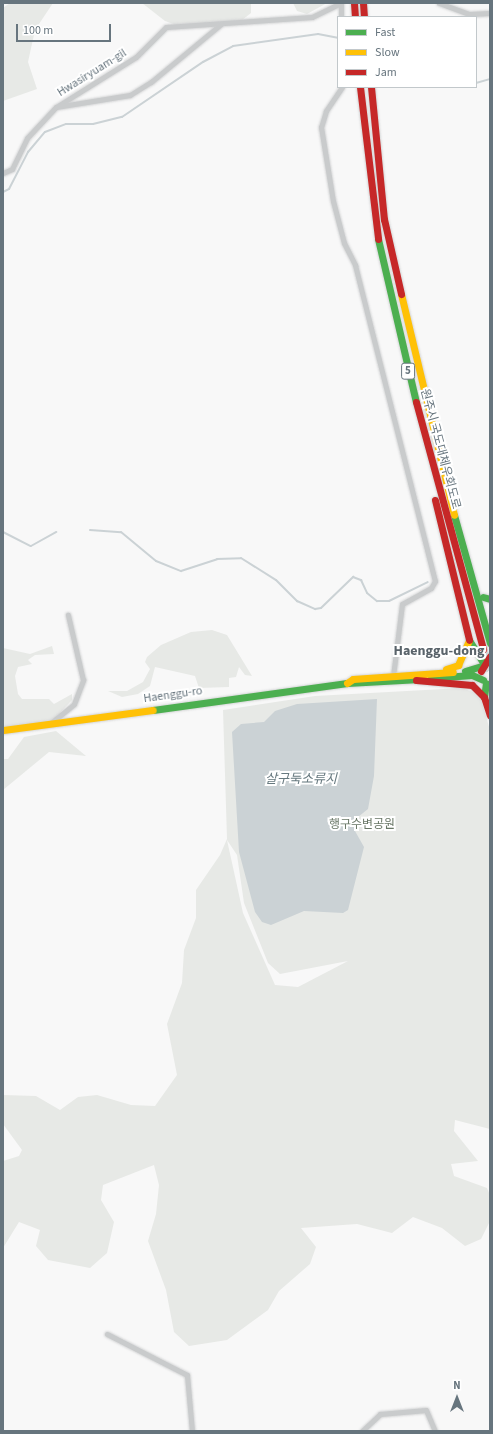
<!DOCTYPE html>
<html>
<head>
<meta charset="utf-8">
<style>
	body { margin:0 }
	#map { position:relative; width:493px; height:1434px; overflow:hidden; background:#f8f8f8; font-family:"Source Sans 3","Noto Sans KR",sans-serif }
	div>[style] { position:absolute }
	.green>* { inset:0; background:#e7e9e6 }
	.water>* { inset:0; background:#cbd2d5 }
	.stream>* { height:2px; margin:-1px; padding:0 1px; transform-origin:1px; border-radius:1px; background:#cbd2d5 }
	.highway-tunnel>* { height:9px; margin-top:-4.5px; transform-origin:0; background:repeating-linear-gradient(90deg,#d4d7da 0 9px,transparent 0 13.5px) }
	.roads { filter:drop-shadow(0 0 1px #d3d4d5) drop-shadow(0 0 1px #d3d4d5) }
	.street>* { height:5px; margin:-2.5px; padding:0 2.5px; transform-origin:2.5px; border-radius:2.5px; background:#c9cbcc }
	.fast>* { height:7px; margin:-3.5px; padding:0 3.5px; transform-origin:3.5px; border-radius:3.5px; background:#4caf50 }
	.slow>* { height:7px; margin:-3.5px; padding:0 3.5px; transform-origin:3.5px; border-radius:3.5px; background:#ffc107 }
	.jam>* { height:7px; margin:-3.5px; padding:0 3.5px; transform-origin:3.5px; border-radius:3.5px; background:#c62828 }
	span { translate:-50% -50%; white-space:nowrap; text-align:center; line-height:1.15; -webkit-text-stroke:4px #fff; paint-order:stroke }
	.shield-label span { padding:1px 3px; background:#fff; border:1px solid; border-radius:3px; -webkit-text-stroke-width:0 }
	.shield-label { font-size:11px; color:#67757e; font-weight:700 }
	.street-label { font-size:12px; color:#67757e }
	.park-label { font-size:12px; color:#697766 }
	.water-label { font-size:13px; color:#67797f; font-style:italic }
	.quarter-label { font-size:14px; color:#59636a; font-weight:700 }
	.frame { position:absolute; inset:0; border:4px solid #67757e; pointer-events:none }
	.legend { position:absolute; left:337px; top:16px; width:140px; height:72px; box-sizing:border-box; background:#fff; border:1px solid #c2c8cb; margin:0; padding:5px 7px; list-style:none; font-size:12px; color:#67757e }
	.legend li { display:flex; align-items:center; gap:8px; height:20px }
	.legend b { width:20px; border:1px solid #c2c8cb }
	.north { position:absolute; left:437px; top:1378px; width:40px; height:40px; -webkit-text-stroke:3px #fff; paint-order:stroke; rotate:0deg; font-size:11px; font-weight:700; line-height:16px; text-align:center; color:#67757e }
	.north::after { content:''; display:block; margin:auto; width:14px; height:18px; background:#67757e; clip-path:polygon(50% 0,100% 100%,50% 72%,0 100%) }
	.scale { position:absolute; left:16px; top:24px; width:95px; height:18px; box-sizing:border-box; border:2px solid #67757e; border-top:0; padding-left:5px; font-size:12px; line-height:14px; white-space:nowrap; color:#67757e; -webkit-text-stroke:3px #fff; paint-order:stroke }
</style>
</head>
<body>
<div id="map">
	<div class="green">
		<i style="clip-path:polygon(10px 3px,53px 3px,35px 30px,28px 62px,37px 89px,3px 101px,3px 8px)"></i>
		<i style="clip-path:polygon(142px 3px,251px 3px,251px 13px,241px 21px,185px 28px,165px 21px)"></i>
		<i style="clip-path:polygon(293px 3px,327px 3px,307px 14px,297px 11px)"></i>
		<i style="clip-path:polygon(212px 630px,227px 635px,252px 676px,245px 675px,239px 667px,236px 677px,229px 678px,229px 687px,199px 688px,195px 676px,155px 667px,150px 686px,138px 694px,122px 697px,108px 691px,127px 691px,143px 682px,150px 669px,145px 662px,147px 657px,161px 645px,191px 632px)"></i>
		<i style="clip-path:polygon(52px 646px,54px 654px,35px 655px,28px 660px,32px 664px,18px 667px,15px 676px,18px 694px,22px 699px,49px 699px,54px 704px,72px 694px,72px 700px,52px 721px,3px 729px,3px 648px,30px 654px)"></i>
		<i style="clip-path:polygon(evenodd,462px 688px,473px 692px,481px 700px,490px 730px,490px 1129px,455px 1120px,454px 1131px,478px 1161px,451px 1164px,454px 1176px,487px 1188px,490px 1195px,490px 1221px,481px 1239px,465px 1246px,442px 1228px,413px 1217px,392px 1233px,357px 1224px,301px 1228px,316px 1247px,310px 1264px,279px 1291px,268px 1310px,227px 1340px,189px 1346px,174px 1332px,166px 1290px,148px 1241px,156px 1214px,159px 1185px,154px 1165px,103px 1185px,101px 1200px,114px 1222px,107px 1253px,90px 1268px,48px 1260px,36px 1246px,40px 1230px,19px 1222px,3px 1248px,3px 1161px,19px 1156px,22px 1150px,3px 1124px,3px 1095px,36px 1096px,60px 1110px,78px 1097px,97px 1095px,131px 1105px,155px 1106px,177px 1075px,167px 1024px,182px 983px,184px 950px,196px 918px,196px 890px,220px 855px,227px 839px,223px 710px,315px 696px,462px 688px,227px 840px,237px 855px,244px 903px,268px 963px,280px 974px,348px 961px,298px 987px,275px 985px,243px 913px,227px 840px)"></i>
		<i style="clip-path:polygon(56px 731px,86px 756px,49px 752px,3px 790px,3px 759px,8px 759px,24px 737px)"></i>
	</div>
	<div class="water">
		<i style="clip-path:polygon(377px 699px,374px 776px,368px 809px,358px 817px,355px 831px,364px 847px,348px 910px,343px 913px,304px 911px,271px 925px,262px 922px,255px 912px,239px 852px,232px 732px,241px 724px,264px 722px,275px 711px,297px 704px)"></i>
	</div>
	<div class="stream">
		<i style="left:476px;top:83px;width:15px;rotate:-16deg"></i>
		<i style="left:3px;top:192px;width:7px;rotate:-27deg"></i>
		<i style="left:9px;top:189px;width:42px;rotate:-62.8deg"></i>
		<i style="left:28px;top:152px;width:26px;rotate:-50deg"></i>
		<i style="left:45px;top:132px;width:22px;rotate:-21deg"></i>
		<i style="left:66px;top:124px;width:27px"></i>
		<i style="left:93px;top:124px;width:30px;rotate:-14deg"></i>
		<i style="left:122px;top:117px;width:98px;rotate:-34.2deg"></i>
		<i style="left:203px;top:62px;width:34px;rotate:-28deg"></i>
		<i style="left:233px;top:46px;width:86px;rotate:-8deg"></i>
		<i style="left:318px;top:34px;width:20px;rotate:11deg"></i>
		<i style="left:90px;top:530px;width:31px;rotate:4deg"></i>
		<i style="left:121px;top:532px;width:45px;rotate:39.6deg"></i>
		<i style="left:156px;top:561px;width:27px;rotate:22deg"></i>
		<i style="left:181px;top:571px;width:38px;rotate:-18deg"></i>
		<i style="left:217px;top:559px;width:24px;rotate:-2deg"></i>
		<i style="left:241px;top:558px;width:41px;rotate:32.2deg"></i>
		<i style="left:276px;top:580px;width:30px;rotate:45deg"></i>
		<i style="left:297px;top:601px;width:20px;rotate:24deg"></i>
		<i style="left:315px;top:609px;width:6px;rotate:-9deg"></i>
		<i style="left:321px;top:608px;width:45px;rotate:-44.1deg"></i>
		<i style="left:353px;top:577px;width:9px;rotate:21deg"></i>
		<i style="left:361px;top:580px;width:14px;rotate:65deg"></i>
		<i style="left:367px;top:593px;width:13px;rotate:39deg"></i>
		<i style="left:377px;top:601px;width:12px"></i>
		<i style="left:389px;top:601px;width:43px;rotate:-26deg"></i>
		<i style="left:3px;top:532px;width:31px;rotate:27deg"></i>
		<i style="left:31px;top:546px;width:29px;rotate:-29deg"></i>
	</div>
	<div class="highway-tunnel">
		<i style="left:483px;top:649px;width:25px;rotate:74deg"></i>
	</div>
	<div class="roads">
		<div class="street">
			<i style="left:341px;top:3px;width:14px;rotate:90deg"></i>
			<i style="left:439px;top:3px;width:33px;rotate:20deg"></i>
			<i style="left:470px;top:14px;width:20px;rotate:-3deg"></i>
			<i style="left:342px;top:87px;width:29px;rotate:124deg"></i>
			<i style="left:326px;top:111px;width:17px;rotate:107deg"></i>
			<i style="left:321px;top:127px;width:75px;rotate:80.8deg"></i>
			<i style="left:333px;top:201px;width:43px;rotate:75.3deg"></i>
			<i style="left:344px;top:243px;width:25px;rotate:63deg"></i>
			<i style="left:355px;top:265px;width:326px;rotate:75.8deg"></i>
			<i style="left:435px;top:581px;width:8px;rotate:120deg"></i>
			<i style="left:431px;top:588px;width:33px;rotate:151deg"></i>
			<i style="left:402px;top:604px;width:73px;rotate:97.1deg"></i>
			<i style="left:56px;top:107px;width:94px;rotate:-32deg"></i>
			<i style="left:136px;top:57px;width:42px;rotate:-45deg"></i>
			<i style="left:166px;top:27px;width:146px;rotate:-3.9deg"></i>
			<i style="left:312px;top:17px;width:32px;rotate:-26deg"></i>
			<i style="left:3px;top:173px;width:10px;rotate:-24deg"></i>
			<i style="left:12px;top:169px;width:34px;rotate:-64deg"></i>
			<i style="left:27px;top:138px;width:42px;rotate:-46.9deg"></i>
			<i style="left:56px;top:107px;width:75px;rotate:-9.2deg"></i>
			<i style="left:130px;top:95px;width:25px;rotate:-32deg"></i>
			<i style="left:151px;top:82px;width:91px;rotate:-39.6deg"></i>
			<i style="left:52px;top:722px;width:28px;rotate:-39deg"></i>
			<i style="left:74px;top:704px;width:26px;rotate:-69deg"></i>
			<i style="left:83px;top:680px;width:67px;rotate:-103deg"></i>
			<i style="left:107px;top:1334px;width:90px;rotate:27.1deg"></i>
			<i style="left:187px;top:1375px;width:56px;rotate:84.9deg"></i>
			<i style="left:362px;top:1431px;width:25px;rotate:-43deg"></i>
			<i style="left:380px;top:1414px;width:46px;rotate:-5deg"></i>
			<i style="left:426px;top:1410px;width:23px;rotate:67deg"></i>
		</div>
		<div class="fast">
			<i style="left:378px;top:239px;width:167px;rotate:76.9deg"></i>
			<i style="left:454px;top:515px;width:133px;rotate:74.3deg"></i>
			<i style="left:483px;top:597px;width:7px;rotate:16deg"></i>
			<i style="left:469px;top:640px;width:26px;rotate:58deg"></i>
			<i style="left:465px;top:671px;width:17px;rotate:-17deg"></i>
			<i style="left:431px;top:678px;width:41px;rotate:-4.2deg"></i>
			<i style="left:472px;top:675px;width:12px;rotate:24deg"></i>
			<i style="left:484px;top:697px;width:14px;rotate:-82deg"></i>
			<i style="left:153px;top:710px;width:196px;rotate:-7.9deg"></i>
			<i style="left:347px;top:683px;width:73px;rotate:-3.1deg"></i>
		</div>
		<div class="slow">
			<i style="left:401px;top:294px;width:227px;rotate:76.5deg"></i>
			<i style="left:446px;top:669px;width:13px;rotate:-18deg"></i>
			<i style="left:458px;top:665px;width:27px;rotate:-66deg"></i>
			<i style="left:347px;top:683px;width:7px;rotate:-34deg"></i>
			<i style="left:353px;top:679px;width:100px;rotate:-4deg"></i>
			<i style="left:3px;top:730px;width:151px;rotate:-7.6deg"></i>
		</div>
		<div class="jam">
			<i style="left:354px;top:3px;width:14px;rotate:86deg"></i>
			<i style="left:363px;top:3px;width:14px;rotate:86deg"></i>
			<i style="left:360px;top:87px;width:153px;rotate:83.2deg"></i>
			<i style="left:371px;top:87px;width:133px;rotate:84.4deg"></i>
			<i style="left:384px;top:219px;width:77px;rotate:77.2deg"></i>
			<i style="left:416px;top:402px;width:256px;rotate:74.8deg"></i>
			<i style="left:435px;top:500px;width:144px;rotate:76.3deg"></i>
			<i style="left:481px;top:671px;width:17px;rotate:-59deg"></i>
			<i style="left:416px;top:680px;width:56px;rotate:5.1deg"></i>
			<i style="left:472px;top:685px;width:17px;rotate:45deg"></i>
			<i style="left:484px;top:697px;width:19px;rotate:72deg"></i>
		</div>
	</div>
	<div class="shield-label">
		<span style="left:408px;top:371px">5</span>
	</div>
	<div class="street-label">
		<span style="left:92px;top:73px;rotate:-32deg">Hwasiryuam-gil</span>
		<span style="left:440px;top:449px;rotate:75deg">원주시 국도대체우회도로</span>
		<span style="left:173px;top:695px;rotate:-8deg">Haenggu-ro</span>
	</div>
	<div class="park-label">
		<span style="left:362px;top:825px">행구수변공원</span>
	</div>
	<div class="water-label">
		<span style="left:301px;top:779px">살구둑소류지</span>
	</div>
	<div class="quarter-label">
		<span style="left:439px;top:651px">Haenggu-dong</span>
	</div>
	<div class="frame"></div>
	<ul class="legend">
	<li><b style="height:5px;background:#4caf50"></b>Fast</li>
	<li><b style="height:5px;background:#ffc107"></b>Slow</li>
	<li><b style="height:5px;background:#c62828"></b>Jam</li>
	</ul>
	<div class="north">N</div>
	<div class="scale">100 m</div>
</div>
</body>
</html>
